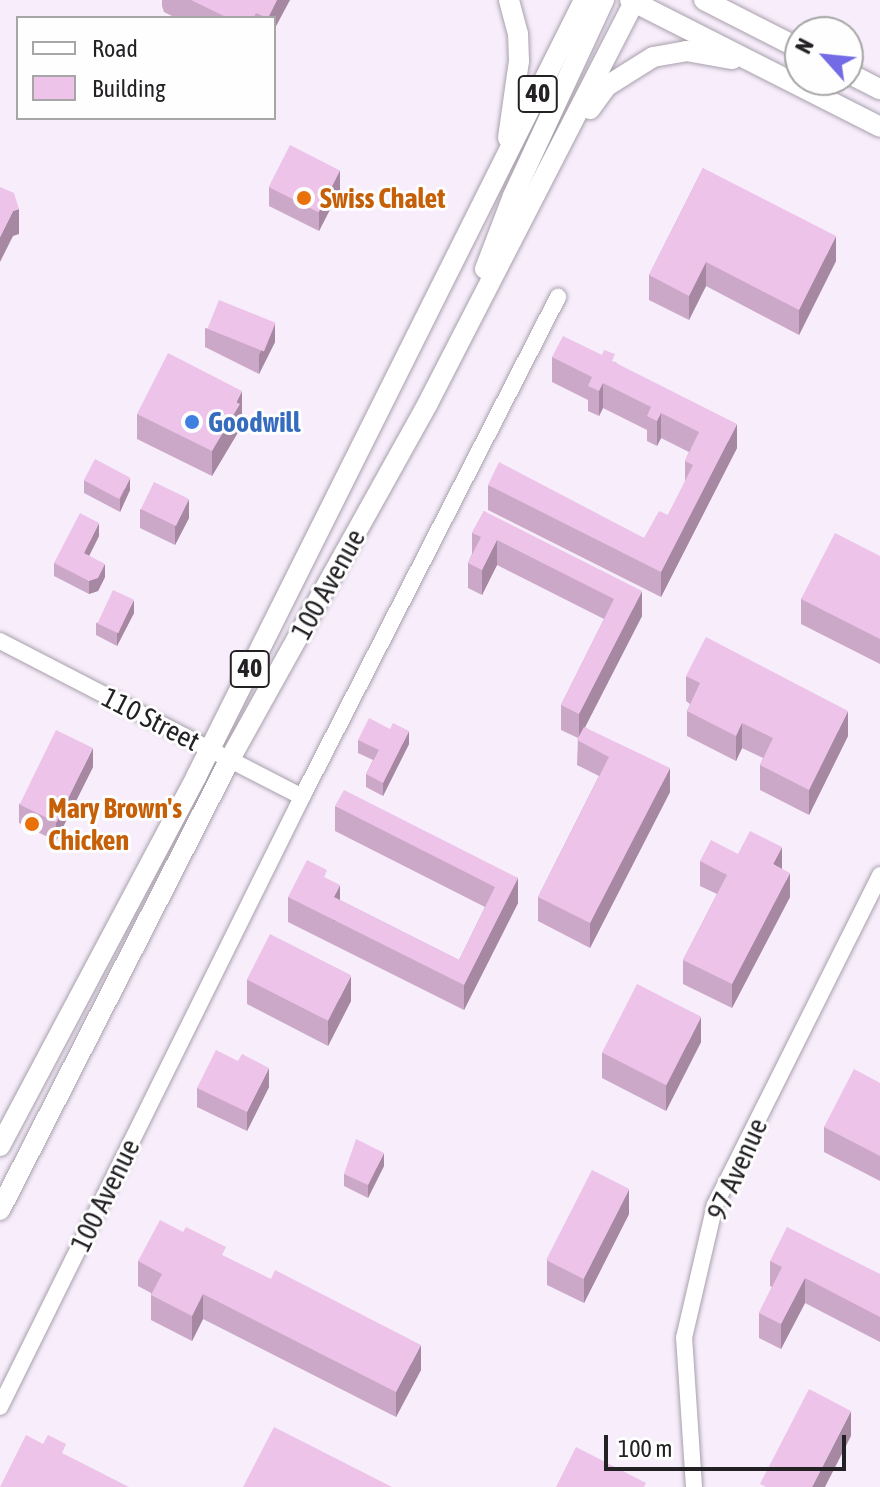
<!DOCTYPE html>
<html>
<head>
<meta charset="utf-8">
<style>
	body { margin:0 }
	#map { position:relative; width:880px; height:1487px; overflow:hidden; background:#f7edfb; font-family:"Asap Condensed",sans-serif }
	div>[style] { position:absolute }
	.roads { filter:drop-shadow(0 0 2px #a8a0ac) drop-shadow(0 0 2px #a8a0ac) }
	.minor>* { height:16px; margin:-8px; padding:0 8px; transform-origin:8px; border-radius:8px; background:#fff }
	.major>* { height:20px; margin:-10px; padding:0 10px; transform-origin:10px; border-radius:10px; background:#fff }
	.wall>* { inset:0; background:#cca8c8 }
	.shaded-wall>* { inset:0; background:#a688a3 }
	.building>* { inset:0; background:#edc3e9; transform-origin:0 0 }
	.dots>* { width:22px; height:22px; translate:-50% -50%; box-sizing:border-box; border:4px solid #fefefe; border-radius:50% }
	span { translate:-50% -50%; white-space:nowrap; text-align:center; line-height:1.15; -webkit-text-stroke:6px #fefefe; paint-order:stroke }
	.shield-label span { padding:2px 6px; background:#fefefe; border:2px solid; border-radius:6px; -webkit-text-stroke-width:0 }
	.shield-label { font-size:26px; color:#242125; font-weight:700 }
	.food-label { font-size:28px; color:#c56008; font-weight:700 }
	.left { translate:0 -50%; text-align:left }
	.shop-label { font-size:28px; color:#366cbe; font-weight:700 }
	.street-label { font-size:28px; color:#242125 }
	.legend { position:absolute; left:16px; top:16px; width:260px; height:104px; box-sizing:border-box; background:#fefefe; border:2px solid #a7a6a7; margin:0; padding:10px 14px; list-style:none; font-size:24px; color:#242125 }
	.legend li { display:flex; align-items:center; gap:16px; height:40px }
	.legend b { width:40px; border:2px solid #a7a6a7 }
	.north { position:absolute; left:784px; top:16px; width:80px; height:80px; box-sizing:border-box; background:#fefefe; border:2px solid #a7a6a7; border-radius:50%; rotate:297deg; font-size:22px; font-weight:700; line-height:32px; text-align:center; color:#242125 }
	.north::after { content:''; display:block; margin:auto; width:28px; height:36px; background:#726be5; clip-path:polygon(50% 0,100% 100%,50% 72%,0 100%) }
	.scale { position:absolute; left:604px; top:1435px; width:242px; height:36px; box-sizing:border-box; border:4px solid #242125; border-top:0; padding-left:10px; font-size:24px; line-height:28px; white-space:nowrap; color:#242125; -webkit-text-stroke:6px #fefefe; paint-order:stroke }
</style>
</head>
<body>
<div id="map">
	<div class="roads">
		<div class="minor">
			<i style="left:0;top:641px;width:340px;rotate:27.3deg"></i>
			<i style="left:0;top:1407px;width:681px;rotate:-63.66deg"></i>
			<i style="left:302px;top:797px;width:562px;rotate:-62.89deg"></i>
			<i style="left:694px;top:1487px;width:149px;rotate:-93.8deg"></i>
			<i style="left:684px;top:1338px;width:137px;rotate:-76.9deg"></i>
			<i style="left:715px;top:1205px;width:369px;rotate:-63.4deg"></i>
		</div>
		<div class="major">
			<i style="left:630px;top:0;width:280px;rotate:26.9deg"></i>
			<i style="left:704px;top:0;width:108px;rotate:27deg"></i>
			<i style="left:848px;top:73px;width:36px;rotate:27deg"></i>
			<i style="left:590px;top:109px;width:29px;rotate:-54deg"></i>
			<i style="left:607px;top:86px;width:54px;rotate:-32.2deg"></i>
			<i style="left:653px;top:57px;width:34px;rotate:-10deg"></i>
			<i style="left:686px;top:51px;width:47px;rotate:9.9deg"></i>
			<i style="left:508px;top:138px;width:78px;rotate:-81.9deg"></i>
			<i style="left:519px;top:61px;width:27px;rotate:-92deg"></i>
			<i style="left:518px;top:34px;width:35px;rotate:-105deg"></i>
			<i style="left:485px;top:269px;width:78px;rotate:-69deg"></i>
			<i style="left:513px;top:196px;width:216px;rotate:-65.1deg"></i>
			<i style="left:0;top:1146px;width:418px;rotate:-62deg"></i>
			<i style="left:196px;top:777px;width:868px;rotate:-63.46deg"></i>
			<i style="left:0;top:1210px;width:506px;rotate:-62.98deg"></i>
			<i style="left:230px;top:759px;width:405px;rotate:-60.9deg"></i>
			<i style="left:427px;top:405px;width:455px;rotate:-62.8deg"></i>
		</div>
	</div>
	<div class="wall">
		<i style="clip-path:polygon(162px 0,290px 0,274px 18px,176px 18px,164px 12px,162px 6px)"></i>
		<i style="clip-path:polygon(703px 168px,836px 261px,799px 335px,706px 286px,689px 320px,649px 300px,649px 275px)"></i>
		<i style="clip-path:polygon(269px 187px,340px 190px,319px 231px,269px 206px)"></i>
		<i style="clip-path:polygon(205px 328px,275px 342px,259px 374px,205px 347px)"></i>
		<i style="clip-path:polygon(552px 357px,615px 362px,737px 448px,661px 597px,488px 510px,488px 485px,644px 538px,668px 515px,685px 482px,685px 461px,689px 452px,661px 438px,657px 446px,647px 441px,647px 430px,603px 408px,599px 416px,588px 411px,588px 400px,552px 382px)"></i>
		<i style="clip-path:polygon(137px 414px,242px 416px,240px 420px,240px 429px,212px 476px,137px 439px)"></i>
		<i style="clip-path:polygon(84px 480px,130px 490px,120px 512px,84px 493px)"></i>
		<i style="clip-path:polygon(140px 509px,189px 518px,175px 545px,140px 528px)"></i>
		<i style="clip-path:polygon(484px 511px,642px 616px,585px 727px,670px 792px,590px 948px,538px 921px,538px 897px,599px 776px,577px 765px,578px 738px,561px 730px,561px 705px,604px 619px,497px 565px,482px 595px,468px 588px,468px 563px,472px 554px,472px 533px)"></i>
		<i style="clip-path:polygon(99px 536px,89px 556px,105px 577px,98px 591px,89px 594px,54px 576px,54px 563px)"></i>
		<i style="clip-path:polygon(880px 556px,880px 664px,801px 624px,801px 599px)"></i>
		<i style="clip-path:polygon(134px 613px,117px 646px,96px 635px,96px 623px)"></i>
		<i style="clip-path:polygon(686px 676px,848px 736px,809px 815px,760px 790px,760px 765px,763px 758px,742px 748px,736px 761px,687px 736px,687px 711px,690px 704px,686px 701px)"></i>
		<i style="clip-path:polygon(358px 740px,409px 744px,383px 796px,366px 787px,366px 774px,373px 760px,358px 753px)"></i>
		<i style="clip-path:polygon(93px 767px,56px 841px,19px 823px,19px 804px)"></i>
		<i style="clip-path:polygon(335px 806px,518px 878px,518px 903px,464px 1010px,288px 922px,288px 897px,327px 879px,340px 900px,459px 960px,485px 907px,335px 831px)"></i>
		<i style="clip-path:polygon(738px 854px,782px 869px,790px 897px,732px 1008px,683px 984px,683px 960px,717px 894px,700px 886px,700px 861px)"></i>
		<i style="clip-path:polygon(247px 979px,351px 1001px,328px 1046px,247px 1004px)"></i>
		<i style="clip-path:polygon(701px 1042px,666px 1111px,602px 1078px,602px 1053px)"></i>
		<i style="clip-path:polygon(880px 1083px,880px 1181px,824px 1152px,824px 1127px)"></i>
		<i style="clip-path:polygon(269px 1087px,247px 1131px,197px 1107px,197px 1088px)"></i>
		<i style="clip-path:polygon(384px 1166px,368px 1198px,344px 1186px,344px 1174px)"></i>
		<i style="clip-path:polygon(629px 1214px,584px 1303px,547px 1285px,547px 1260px)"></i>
		<i style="clip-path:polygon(226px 1257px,421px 1370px,396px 1417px,203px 1319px,192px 1341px,151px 1320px,151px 1293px,138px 1286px,138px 1261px)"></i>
		<i style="clip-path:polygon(770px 1261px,880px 1274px,880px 1342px,805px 1303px,781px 1349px,759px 1338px,759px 1313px,772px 1287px,770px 1286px)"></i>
	</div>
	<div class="shaded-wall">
		<i style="clip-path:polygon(277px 0,290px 0,274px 30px,274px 18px,268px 18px)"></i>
		<i style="clip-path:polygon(340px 170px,340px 190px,319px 231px,319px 212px)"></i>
		<i style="clip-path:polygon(19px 209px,19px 234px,13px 236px,0 262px,0 237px,13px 211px)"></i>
		<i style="clip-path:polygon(836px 236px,836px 261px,799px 335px,799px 310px)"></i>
		<i style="clip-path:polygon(706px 262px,706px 286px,689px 320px,689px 296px)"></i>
		<i style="clip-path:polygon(275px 323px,275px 342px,259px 374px,259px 355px)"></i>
		<i style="clip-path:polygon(603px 383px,603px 408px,599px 416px,599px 391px)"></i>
		<i style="clip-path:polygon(242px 391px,242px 416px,240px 420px,240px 429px,212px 476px,212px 451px)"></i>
		<i style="clip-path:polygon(661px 413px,661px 438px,657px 446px,657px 421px)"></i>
		<i style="clip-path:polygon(737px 424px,737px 448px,661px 597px,661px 572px)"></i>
		<i style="clip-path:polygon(130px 478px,130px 490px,120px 512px,120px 499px)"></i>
		<i style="clip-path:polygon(189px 499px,189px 518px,175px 545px,175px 526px)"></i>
		<i style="clip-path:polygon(99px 523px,99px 536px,84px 566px,84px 553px)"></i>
		<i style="clip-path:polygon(497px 540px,497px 565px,482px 595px,482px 570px)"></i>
		<i style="clip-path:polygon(105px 564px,105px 577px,98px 591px,89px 594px,89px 581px)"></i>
		<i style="clip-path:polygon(642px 591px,642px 616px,579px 739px,579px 714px)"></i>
		<i style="clip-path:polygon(134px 600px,134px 613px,117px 646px,117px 633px)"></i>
		<i style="clip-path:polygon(848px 711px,848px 736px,809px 815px,809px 790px)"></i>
		<i style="clip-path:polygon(742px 723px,742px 748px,736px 761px,736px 736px)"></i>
		<i style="clip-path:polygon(409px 731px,409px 744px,383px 796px,383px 783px)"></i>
		<i style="clip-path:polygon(93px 748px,93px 767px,56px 841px,56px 822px)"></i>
		<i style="clip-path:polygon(670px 768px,670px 792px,590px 948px,590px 923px)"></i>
		<i style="clip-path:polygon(782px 847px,782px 871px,773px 864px)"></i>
		<i style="clip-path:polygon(790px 873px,790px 897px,732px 1008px,732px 984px)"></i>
		<i style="clip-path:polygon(518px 878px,518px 903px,464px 1010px,464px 985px)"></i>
		<i style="clip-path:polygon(340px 885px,340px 910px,334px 922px,334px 897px)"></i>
		<i style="clip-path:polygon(351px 976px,351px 1001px,328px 1046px,328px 1021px)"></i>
		<i style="clip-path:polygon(701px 1017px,701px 1042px,666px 1111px,666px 1086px)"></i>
		<i style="clip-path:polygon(269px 1068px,269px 1087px,247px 1131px,247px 1112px)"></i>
		<i style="clip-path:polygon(384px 1153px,384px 1166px,368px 1198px,368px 1185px)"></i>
		<i style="clip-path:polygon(629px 1189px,629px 1214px,584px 1303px,584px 1278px)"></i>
		<i style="clip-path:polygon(805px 1278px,805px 1303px,781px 1349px,781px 1324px)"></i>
		<i style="clip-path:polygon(203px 1294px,203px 1319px,192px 1341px,192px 1316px)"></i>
		<i style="clip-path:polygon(421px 1345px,421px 1370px,396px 1417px,396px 1392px)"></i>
		<i style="clip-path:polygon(851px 1411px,851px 1436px,825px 1487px,812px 1487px)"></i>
	</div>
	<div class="building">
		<i style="clip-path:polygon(191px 0,277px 0,268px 18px,256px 13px,253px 18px,228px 18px)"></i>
		<i style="left:290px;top:145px;width:56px;height:47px;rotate:27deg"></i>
		<i style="clip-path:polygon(703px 168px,836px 236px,799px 310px,706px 262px,689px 296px,649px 275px)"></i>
		<i style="clip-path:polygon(0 187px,14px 193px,19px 209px,13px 211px,0 237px)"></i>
		<i style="left:219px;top:300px;width:61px;height:31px;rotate:22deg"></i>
		<i style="clip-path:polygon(563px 336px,602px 355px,604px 350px,615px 354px,612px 361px,737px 424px,661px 572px,488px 485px,499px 462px,644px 538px,659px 511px,668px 515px,693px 465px,685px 461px,699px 432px,661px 413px,657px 421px,647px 416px,651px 407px,603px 383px,599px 391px,588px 386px,592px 377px,552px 357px)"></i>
		<i style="clip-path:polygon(168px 353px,242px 391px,236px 402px,240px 404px,212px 451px,137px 414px)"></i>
		<i style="left:95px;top:459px;width:40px;height:24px;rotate:28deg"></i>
		<i style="left:154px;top:482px;width:39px;height:30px;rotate:26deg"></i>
		<i style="clip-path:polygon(484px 511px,642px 591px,579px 714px,561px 705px,614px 599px,497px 540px,482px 570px,468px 563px,481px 537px,472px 533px)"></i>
		<i style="clip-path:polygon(80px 513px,99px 523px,84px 553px,105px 564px,98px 578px,89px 581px,54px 563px)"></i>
		<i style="clip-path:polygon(835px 533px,880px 556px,880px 639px,801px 599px)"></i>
		<i style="left:113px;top:590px;width:23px;height:37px;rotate:25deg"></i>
		<i style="clip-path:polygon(706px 637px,848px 711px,809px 790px,760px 765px,773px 738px,742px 723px,736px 736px,687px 711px,700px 683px,686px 676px)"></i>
		<i style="clip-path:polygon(369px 718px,390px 729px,393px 723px,409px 731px,383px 783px,366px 774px,379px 750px,358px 740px)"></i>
		<i style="clip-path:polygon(584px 727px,670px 768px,590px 923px,538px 897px,609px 757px,577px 740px)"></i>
		<i style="left:56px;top:730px;width:41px;height:83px;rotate:26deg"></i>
		<i style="clip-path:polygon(344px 790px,518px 878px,464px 985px,288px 897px,307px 860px,327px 870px,324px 877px,340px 885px,334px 897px,459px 960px,495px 887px,335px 806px)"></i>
		<i style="clip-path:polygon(750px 831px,782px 847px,773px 864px,790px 873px,732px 984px,683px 960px,727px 875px,700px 861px,711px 840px,738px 854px)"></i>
		<i style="left:270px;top:934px;width:91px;height:51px;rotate:27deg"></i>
		<i style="left:637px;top:984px;width:72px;height:77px;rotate:27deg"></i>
		<i style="clip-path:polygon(216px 1050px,238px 1061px,242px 1054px,269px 1068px,247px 1112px,197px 1088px)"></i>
		<i style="clip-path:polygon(854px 1069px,880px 1083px,880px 1156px,824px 1127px)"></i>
		<i style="clip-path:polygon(356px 1139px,384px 1153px,368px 1185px,344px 1174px)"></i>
		<i style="left:592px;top:1170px;width:42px;height:101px;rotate:27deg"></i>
		<i style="clip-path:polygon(160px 1220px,183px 1232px,186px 1227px,226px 1247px,222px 1255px,271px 1279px,275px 1270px,421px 1345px,396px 1392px,203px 1294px,192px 1316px,151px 1295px,162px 1274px,138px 1261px)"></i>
		<i style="clip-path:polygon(787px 1227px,880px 1274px,880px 1317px,805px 1278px,781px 1324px,759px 1313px,782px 1267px,770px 1261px)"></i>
		<i style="clip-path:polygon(809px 1389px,851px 1411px,812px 1487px,766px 1487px,760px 1484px)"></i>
		<i style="clip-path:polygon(274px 1427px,392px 1487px,243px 1487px)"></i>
		<i style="clip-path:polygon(26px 1435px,43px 1444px,48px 1435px,66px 1444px,62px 1453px,129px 1487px,0 1487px)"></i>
		<i style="clip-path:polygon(576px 1447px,646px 1483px,644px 1487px,556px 1487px)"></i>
	</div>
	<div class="dots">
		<i style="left:304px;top:198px;background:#e8710a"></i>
		<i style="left:192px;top:422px;background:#3f7fe0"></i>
		<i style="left:32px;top:824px;background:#e8710a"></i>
	</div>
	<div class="shield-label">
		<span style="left:538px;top:94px">40</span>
		<span style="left:250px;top:669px">40</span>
	</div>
	<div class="food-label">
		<span class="left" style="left:320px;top:198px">Swiss Chalet</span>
		<span class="left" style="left:48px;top:824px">Mary Brown's<br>Chicken</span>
	</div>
	<div class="shop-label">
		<span class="left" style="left:208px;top:422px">Goodwill</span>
	</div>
	<div class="street-label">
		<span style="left:328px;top:584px;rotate:-61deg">100 Avenue</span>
		<span style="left:151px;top:719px;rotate:27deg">110 Street</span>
		<span style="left:737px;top:1169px;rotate:-66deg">97 Avenue</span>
		<span style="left:105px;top:1195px;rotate:-64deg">100 Avenue</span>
	</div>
	<ul class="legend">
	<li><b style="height:10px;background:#fff"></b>Road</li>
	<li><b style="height:22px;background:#edc3e9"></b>Building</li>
	</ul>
	<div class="north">N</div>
	<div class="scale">100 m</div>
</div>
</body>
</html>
